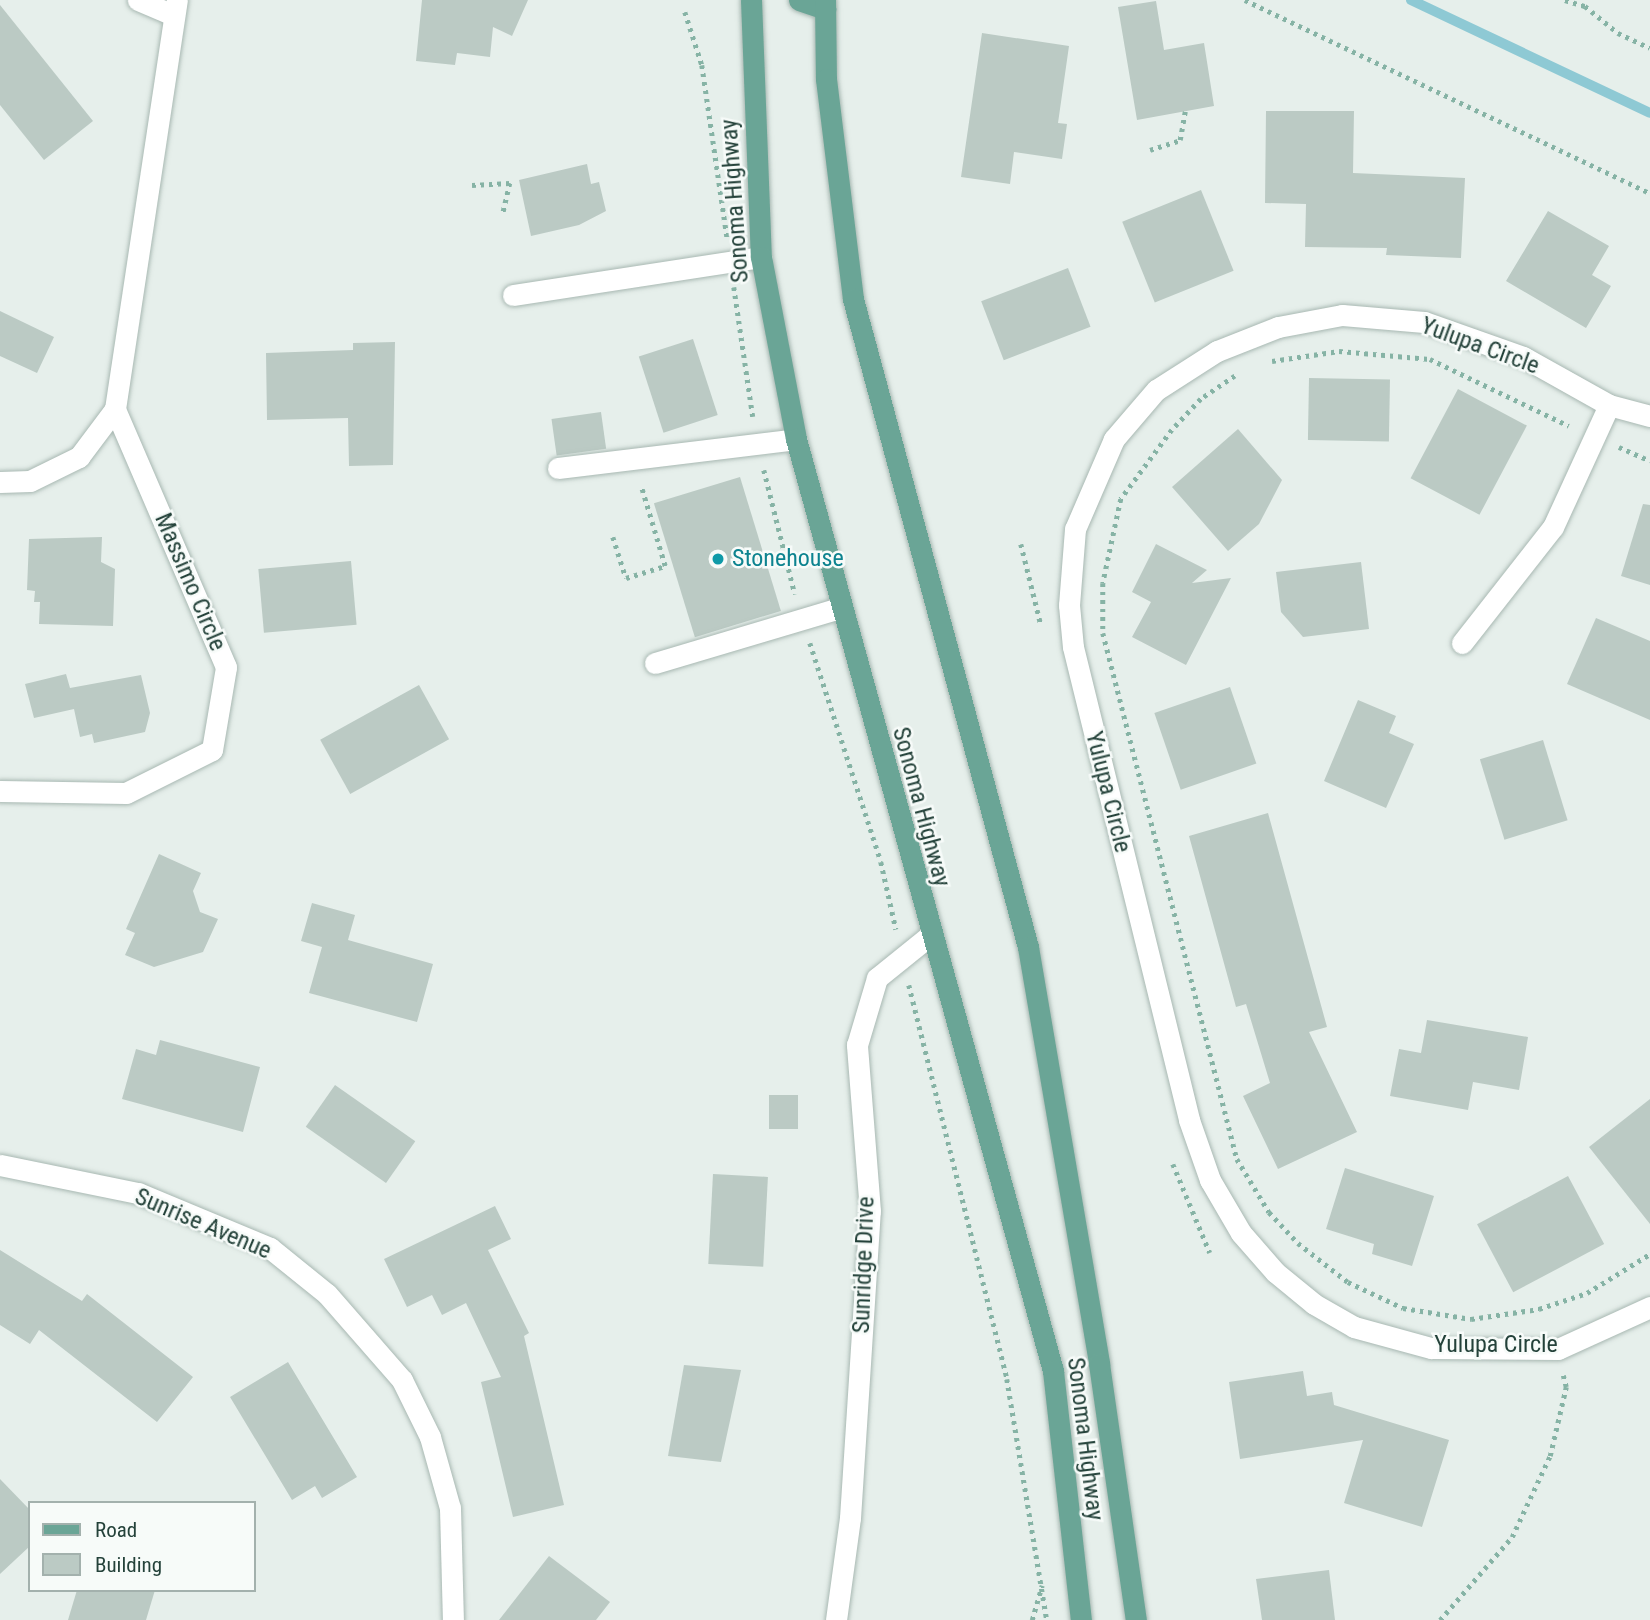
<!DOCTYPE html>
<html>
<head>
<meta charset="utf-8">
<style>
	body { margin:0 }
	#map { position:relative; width:1650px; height:1620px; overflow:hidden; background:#e6efeb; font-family:"Roboto Condensed",sans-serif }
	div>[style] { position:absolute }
	.stream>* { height:10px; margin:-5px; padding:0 5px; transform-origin:5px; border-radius:5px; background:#8ec9d4 }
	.building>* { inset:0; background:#bbcac4; transform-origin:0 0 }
	.path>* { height:4.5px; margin-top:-2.25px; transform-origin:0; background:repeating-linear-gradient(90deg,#86b3a5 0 3.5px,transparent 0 8.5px) }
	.roads { filter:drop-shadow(0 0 2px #a8b8b2) drop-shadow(0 0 2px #a8b8b2) }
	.minor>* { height:21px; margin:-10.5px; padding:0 10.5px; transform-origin:10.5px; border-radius:10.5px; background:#fff }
	.major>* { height:21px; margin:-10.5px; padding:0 10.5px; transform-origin:10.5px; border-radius:10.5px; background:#6aa596 }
	.dots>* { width:19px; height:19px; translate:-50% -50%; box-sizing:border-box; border:4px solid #f7fbf9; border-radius:50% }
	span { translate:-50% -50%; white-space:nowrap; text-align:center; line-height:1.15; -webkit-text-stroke:5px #f7fbf9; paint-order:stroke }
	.street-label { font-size:24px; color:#24423a }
	.culture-label { font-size:24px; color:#0d838f }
	.left { translate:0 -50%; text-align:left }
	.legend { position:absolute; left:28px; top:1501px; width:228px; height:91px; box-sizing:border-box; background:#f7fbf9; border:2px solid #a3b1ad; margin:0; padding:9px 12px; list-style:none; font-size:21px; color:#24423a }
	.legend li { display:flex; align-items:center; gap:14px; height:35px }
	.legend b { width:35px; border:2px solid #a3b1ad }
</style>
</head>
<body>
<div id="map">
	<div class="stream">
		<i style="left:1411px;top:0;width:264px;rotate:25.3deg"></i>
	</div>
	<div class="building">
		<i style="clip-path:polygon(422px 0,528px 0,512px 36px,493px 27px,490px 57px,457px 53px,455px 65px,416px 61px)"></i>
		<i style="clip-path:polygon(1156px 1px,1164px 50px,1204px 43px,1214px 106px,1137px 120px,1118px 7px)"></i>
		<i style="clip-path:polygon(0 5px,93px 121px,44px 160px,0 105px)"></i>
		<i style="clip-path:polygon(982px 33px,1069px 46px,1058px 123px,1067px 124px,1062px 159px,1014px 152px,1010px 184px,961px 177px)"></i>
		<i style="clip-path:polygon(1266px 111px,1354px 111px,1353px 173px,1465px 178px,1461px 258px,1386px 255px,1387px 248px,1305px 247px,1306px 204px,1265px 203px)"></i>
		<i style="clip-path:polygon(587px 164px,591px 184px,599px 182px,606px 211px,579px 225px,531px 236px,519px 180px)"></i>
		<i style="left:1201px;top:190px;width:87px;height:85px;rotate:68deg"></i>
		<i style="clip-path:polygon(1548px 211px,1609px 246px,1592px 275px,1611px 286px,1586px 328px,1506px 281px)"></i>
		<i style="left:1068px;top:268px;width:63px;height:93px;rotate:69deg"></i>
		<i style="clip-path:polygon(0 311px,54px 337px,37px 373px,0 356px)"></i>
		<i style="left:693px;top:339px;width:80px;height:57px;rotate:72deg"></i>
		<i style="clip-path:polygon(395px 342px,393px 465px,349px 466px,348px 418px,267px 420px,266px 353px,353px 350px,353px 343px)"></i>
		<i style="left:1309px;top:378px;width:81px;height:62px;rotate:1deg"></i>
		<i style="left:1458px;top:389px;width:78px;height:101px;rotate:28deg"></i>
		<i style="left:601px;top:412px;width:37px;height:50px;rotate:82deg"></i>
		<i style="clip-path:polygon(1238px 429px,1282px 480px,1259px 524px,1228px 551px,1172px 487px)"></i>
		<i style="left:740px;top:477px;width:140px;height:90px;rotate:73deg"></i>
		<i style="clip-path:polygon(1643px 504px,1650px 505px,1650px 585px,1621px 576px)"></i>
		<i style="clip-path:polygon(102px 537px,101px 562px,115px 569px,113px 626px,39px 624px,40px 602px,34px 602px,35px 591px,27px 590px,29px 539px)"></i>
		<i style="clip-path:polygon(1156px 544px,1207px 570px,1192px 583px,1231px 578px,1186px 665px,1132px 637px,1151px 602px,1132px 592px)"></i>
		<i style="left:351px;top:561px;width:64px;height:93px;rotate:85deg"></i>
		<i style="clip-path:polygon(1361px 562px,1369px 629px,1303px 637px,1281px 612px,1276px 572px)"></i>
		<i style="clip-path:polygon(1596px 618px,1650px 641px,1650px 720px,1567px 684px)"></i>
		<i style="clip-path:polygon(66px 674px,70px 688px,141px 675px,150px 713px,145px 732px,94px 743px,92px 734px,80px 737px,74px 709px,34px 718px,25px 684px)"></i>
		<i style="left:419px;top:685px;width:62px;height:113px;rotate:61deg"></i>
		<i style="left:1230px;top:687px;width:81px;height:80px;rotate:71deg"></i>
		<i style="clip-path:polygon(1358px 700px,1396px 716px,1389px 733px,1414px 744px,1386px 808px,1324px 781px)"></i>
		<i style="left:1543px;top:740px;width:84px;height:66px;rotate:73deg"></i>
		<i style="clip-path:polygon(1268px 813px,1327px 1027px,1309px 1032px,1357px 1132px,1278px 1169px,1243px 1096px,1270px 1083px,1246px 1004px,1236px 1007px,1189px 836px)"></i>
		<i style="clip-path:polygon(159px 854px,201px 873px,193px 891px,200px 912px,218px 919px,203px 952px,154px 967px,125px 955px,135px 933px,126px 929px)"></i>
		<i style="clip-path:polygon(312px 903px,355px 915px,348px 940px,433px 964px,417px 1022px,309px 993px,322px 947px,301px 941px)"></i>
		<i style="clip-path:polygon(1427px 1020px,1528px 1037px,1519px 1090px,1473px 1082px,1468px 1110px,1390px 1096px,1399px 1049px,1421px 1053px)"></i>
		<i style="clip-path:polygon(160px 1040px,260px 1067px,243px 1132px,122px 1099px,136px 1049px,156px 1055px)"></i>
		<i style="left:335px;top:1085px;width:98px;height:51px;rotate:35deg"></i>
		<i style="left:769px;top:1095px;width:29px;height:34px"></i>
		<i style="clip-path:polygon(1650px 1099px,1650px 1224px,1589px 1147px)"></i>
		<i style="clip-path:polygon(1345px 1168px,1434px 1196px,1412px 1266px,1372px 1254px,1374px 1244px,1326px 1229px)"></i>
		<i style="left:713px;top:1174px;width:55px;height:90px;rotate:3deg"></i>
		<i style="left:1568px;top:1176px;width:77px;height:103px;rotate:62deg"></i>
		<i style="clip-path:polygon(495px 1206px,511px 1239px,488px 1250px,529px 1333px,524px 1336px,564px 1505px,513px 1517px,481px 1382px,501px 1377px,466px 1303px,442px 1315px,432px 1295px,407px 1307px,384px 1259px)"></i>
		<i style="clip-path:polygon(0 1250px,82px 1301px,87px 1294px,193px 1377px,157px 1422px,39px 1330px,30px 1344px,0 1325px)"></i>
		<i style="clip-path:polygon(288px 1362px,357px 1477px,322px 1498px,315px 1486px,292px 1500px,230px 1397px)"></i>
		<i style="clip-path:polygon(684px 1365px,741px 1370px,721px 1462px,668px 1456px)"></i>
		<i style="clip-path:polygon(1303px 1371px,1307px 1396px,1332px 1392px,1334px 1405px,1449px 1440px,1422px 1527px,1344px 1503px,1363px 1440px,1240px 1459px,1229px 1382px)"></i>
		<i style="clip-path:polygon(0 1479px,30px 1510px,30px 1546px,0 1574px)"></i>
		<i style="clip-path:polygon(549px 1556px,610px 1602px,596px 1620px,499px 1620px)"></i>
		<i style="clip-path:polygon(1329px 1570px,1335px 1620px,1262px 1620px,1256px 1579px)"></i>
		<i style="clip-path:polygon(77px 1590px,155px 1590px,146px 1620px,68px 1620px)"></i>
	</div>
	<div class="path">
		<i style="left:1245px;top:0;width:449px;rotate:25.5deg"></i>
		<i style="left:1565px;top:0;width:21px;rotate:17deg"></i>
		<i style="left:1585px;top:6px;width:43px;rotate:39.3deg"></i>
		<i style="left:1618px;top:33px;width:35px;rotate:25deg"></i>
		<i style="left:685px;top:12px;width:56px;rotate:72.2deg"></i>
		<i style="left:702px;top:65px;width:174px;rotate:81.7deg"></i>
		<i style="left:1150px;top:150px;width:32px;rotate:-18deg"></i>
		<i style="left:1180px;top:140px;width:29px;rotate:-80deg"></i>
		<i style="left:472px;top:185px;width:38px;rotate:-3deg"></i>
		<i style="left:510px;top:183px;width:31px;rotate:103deg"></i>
		<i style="left:734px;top:287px;width:131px;rotate:81.7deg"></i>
		<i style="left:1272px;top:361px;width:68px;rotate:-8.5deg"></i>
		<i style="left:1339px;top:351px;width:91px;rotate:5deg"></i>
		<i style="left:1430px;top:359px;width:154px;rotate:25.7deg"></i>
		<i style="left:1235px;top:376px;width:41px;rotate:145.9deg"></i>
		<i style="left:1201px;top:399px;width:42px;rotate:133.1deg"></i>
		<i style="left:1172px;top:430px;width:86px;rotate:126.5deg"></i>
		<i style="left:1121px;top:499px;width:86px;rotate:102.1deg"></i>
		<i style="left:1103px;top:583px;width:50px;rotate:90deg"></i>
		<i style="left:1103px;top:633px;width:543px;rotate:75.71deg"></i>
		<i style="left:1237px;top:1159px;width:62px;rotate:58.9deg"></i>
		<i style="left:1269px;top:1212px;width:42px;rotate:46.9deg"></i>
		<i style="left:1298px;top:1243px;width:63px;rotate:38deg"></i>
		<i style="left:1348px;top:1282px;width:61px;rotate:25.3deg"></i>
		<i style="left:1403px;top:1308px;width:69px;rotate:9.2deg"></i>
		<i style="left:1471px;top:1319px;width:69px;rotate:-8.4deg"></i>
		<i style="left:1539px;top:1309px;width:51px;rotate:-18.4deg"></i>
		<i style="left:1587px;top:1293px;width:74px;rotate:-31.8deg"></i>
		<i style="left:1619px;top:447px;width:34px;rotate:24deg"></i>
		<i style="left:764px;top:470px;width:128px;rotate:76deg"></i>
		<i style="left:613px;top:537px;width:43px;rotate:72.4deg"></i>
		<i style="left:626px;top:578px;width:41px;rotate:-17.1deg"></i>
		<i style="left:665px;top:566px;width:84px;rotate:-106.7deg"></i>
		<i style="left:1021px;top:544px;width:83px;rotate:76.1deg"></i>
		<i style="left:810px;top:643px;width:230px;rotate:72deg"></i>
		<i style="left:881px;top:862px;width:69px;rotate:77.4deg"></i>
		<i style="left:909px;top:985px;width:406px;rotate:76deg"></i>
		<i style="left:1007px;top:1379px;width:244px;rotate:80.6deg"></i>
		<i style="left:1173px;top:1164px;width:96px;rotate:67.4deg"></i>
		<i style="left:1032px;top:1620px;width:36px;rotate:-74deg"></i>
		<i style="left:1440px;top:1620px;width:110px;rotate:-49.1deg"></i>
		<i style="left:1512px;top:1537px;width:89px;rotate:-64.9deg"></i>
		<i style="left:1550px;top:1456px;width:71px;rotate:-76.9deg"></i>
		<i style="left:1566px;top:1387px;width:12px;rotate:-104deg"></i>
	</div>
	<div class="roads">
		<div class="minor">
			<i style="left:138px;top:0;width:39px;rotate:23deg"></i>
			<i style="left:513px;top:295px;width:251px;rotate:-8.7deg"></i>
			<i style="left:1650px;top:416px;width:42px;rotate:-165deg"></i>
			<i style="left:1609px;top:405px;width:98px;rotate:-150.8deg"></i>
			<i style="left:1523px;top:357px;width:105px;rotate:-160.5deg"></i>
			<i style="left:1424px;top:322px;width:82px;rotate:-175.1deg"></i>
			<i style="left:1342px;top:315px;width:65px;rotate:169.4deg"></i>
			<i style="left:1278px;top:327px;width:66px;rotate:158.5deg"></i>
			<i style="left:1217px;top:351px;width:72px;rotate:147.4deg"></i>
			<i style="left:1156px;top:390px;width:65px;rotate:130.6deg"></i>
			<i style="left:1114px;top:439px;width:98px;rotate:113.4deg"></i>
			<i style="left:1075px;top:529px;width:76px;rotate:94.5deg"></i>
			<i style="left:1069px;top:605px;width:42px;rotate:84.6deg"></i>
			<i style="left:1073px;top:647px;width:487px;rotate:76.2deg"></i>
			<i style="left:1189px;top:1120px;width:64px;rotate:70.7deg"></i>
			<i style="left:1210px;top:1180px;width:61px;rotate:59.7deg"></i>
			<i style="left:1241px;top:1233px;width:52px;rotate:48.9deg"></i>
			<i style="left:1275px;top:1272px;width:50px;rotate:39.4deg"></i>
			<i style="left:1314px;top:1304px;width:46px;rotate:29.9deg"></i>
			<i style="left:1354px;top:1327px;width:80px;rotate:15.3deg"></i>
			<i style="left:1431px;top:1348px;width:127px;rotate:0.5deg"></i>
			<i style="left:1558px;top:1349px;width:101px;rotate:-24.5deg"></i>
			<i style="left:558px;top:468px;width:240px;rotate:-6.9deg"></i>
			<i style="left:0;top:482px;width:30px;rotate:-2deg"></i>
			<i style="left:30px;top:481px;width:55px;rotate:-26.1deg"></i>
			<i style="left:79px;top:457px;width:60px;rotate:-53.1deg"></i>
			<i style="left:115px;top:409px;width:414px;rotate:-81.4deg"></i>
			<i style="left:1462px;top:643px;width:147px;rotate:-51.9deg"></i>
			<i style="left:1553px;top:527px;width:134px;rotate:-65.3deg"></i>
			<i style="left:655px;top:663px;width:192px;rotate:-16.6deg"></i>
			<i style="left:0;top:791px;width:126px;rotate:0.9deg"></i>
			<i style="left:126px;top:793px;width:96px;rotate:-26.6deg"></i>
			<i style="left:212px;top:750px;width:84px;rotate:-80.4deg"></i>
			<i style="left:226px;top:667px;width:281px;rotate:-113.3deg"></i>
			<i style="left:0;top:1165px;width:141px;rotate:11.5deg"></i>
			<i style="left:138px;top:1193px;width:143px;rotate:22.6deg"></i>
			<i style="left:270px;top:1248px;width:73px;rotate:38.9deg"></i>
			<i style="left:327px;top:1294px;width:114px;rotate:48.9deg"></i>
			<i style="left:402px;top:1380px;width:64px;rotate:63.8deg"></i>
			<i style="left:430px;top:1437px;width:74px;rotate:74.3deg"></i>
			<i style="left:450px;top:1508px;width:112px;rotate:88.5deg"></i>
			<i style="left:836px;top:1620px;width:103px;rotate:-82.2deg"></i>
			<i style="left:850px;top:1518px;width:308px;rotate:-86.3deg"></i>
			<i style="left:870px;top:1211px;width:167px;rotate:-94.5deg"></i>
			<i style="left:857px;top:1045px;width:70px;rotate:-73.4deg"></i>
			<i style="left:877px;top:978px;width:67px;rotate:-38.9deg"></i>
		</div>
		<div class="major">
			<i style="left:751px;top:0;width:257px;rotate:87.8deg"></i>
			<i style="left:761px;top:257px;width:185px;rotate:79.1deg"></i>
			<i style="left:796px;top:439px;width:967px;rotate:74.58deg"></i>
			<i style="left:1053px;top:1371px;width:251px;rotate:83.6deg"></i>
			<i style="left:799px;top:0;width:28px;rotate:19deg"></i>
			<i style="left:825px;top:0;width:79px;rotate:89.3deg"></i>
			<i style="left:826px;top:79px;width:222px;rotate:83deg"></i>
			<i style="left:853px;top:299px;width:671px;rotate:74.89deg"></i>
			<i style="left:1028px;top:947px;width:423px;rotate:80.3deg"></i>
			<i style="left:1099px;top:1364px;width:259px;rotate:81.8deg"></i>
		</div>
	</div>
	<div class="dots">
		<i style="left:718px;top:559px;background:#0f9aa8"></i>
	</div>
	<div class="street-label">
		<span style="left:735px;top:201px;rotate:-94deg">Sonoma Highway</span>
		<span style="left:1480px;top:346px;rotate:20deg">Yulupa Circle</span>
		<span style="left:190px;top:582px;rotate:67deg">Massimo Circle</span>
		<span style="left:1108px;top:792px;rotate:76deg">Yulupa Circle</span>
		<span style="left:921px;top:807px;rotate:75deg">Sonoma Highway</span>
		<span style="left:203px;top:1224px;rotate:23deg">Sunrise Avenue</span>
		<span style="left:864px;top:1265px;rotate:-88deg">Sunridge Drive</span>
		<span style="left:1496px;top:1345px">Yulupa Circle</span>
		<span style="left:1085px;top:1439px;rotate:83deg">Sonoma Highway</span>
	</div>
	<div class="culture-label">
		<span class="left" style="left:732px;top:559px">Stonehouse</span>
	</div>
	<ul class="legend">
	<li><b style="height:9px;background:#6aa596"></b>Road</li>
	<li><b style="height:19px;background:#bbcac4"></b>Building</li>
	</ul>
</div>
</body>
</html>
